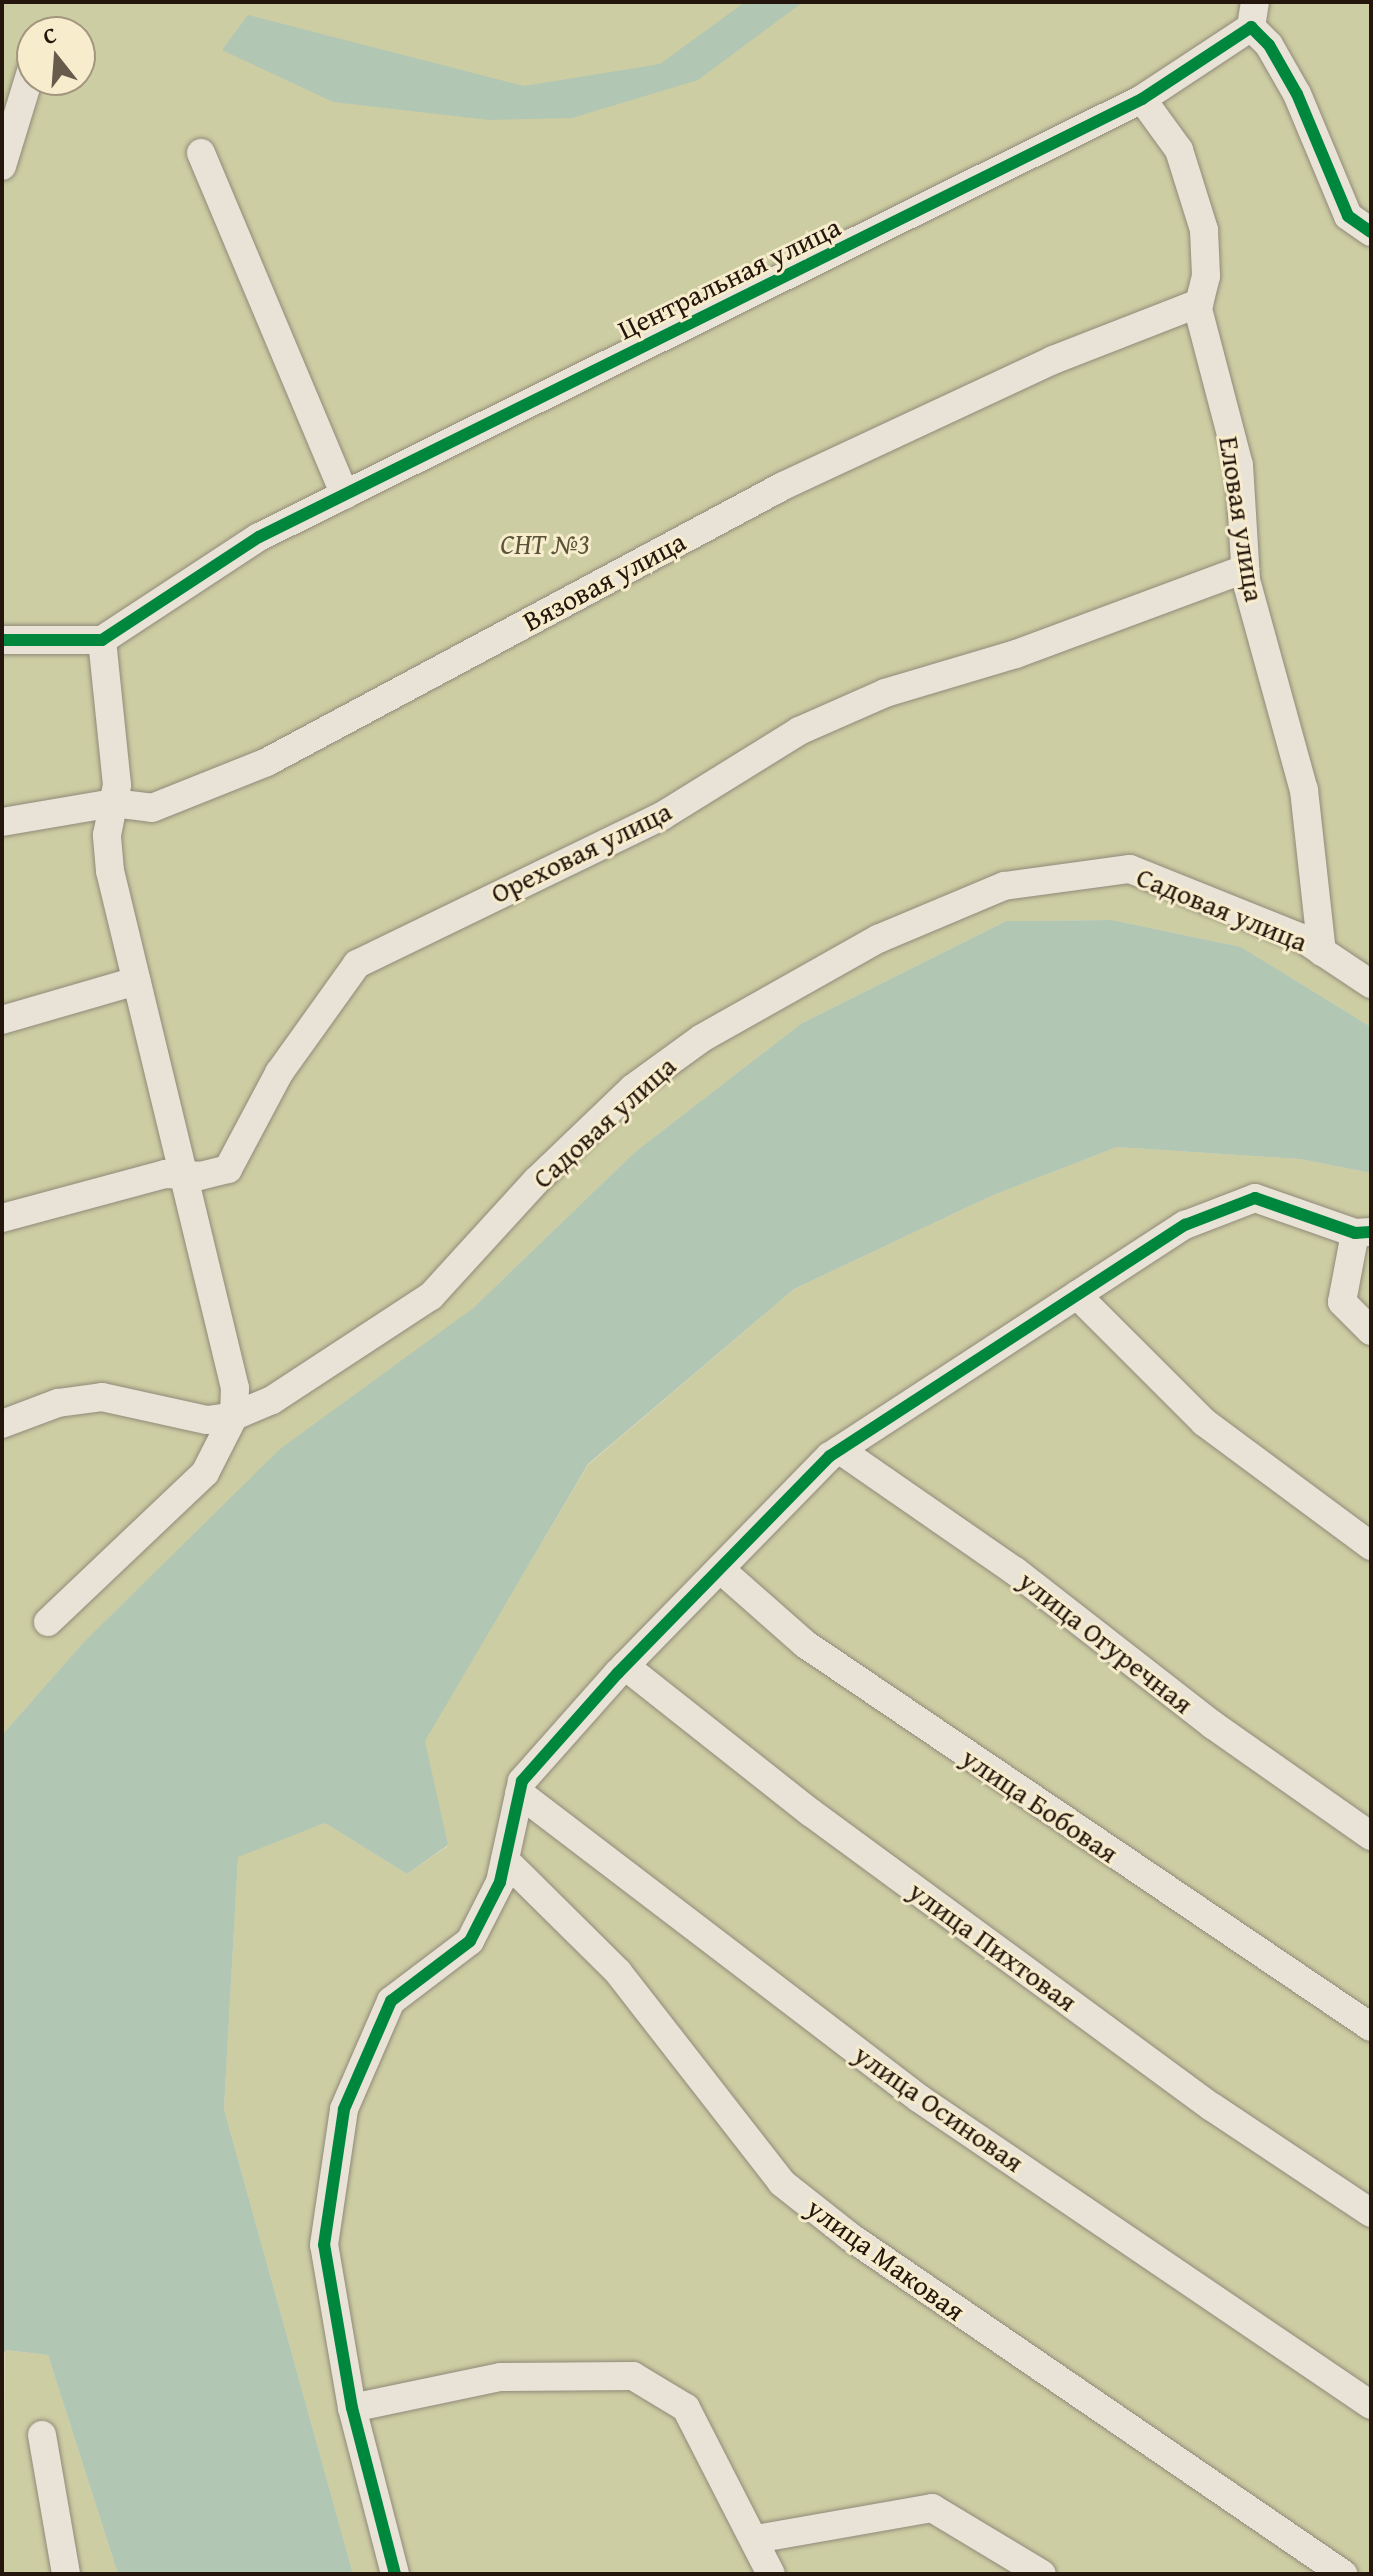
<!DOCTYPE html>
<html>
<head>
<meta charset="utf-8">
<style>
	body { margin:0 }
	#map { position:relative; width:1373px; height:2576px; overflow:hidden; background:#e4dabf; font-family:"Gentium Book Plus",serif }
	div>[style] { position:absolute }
	.green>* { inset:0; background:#cccda3 }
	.water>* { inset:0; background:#b2c6b4 }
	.roads { filter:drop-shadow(0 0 2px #918979) drop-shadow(0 0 2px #918979) }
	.minor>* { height:28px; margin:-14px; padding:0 14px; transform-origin:14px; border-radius:14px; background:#e8e3d6 }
	.cycleway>* { height:12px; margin:-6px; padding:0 6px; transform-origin:6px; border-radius:6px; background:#00873e }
	span { translate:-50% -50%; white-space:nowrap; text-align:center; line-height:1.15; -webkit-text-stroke:6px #f7eccc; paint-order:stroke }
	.street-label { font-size:28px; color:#24160c }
	.park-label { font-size:28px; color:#585339; font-style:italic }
	.frame { position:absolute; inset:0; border:4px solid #24160c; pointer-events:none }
	.north { position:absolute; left:16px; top:16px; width:80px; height:80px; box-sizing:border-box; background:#f7eccc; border:2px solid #a3967f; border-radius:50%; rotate:343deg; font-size:22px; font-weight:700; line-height:32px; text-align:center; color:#24160c }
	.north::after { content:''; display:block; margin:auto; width:28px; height:36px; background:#675b4b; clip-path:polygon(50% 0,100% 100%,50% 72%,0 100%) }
</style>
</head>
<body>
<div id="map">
	<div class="green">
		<i style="clip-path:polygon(evenodd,2px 2px,1371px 2px,1371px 1027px,1241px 947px,1112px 920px,1006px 921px,802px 1023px,635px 1152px,472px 1309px,82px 1644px,2px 1735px,2px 2px,32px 32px,80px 32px,80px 80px,32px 80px,32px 32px)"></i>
		<i style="clip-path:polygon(1117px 1147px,1300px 1159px,1371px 1173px,1371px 2574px,353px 2574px,224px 2109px,238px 1856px,325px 1823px,407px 1874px,448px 1846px,424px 1741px,588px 1465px,794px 1289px,991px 1196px)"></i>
		<i style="clip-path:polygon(5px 2350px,48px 2355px,118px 2574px,2px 2574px)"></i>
	</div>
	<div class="water">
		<i style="clip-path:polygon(745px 2px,803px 2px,698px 80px,572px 118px,489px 120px,333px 102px,222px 50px,248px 15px,524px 86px,660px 64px)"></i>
		<i style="clip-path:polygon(1112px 920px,1241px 947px,1371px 1027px,1371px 1173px,1300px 1159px,1117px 1147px,991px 1196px,794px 1289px,588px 1464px,425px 1741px,448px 1845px,407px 1874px,325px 1823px,238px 1857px,224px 2109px,353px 2574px,118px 2574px,48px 2355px,6px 2350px,2px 2356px,2px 1735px,82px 1644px,280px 1449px,472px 1309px,635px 1152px,802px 1023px,1006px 921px)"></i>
	</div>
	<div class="roads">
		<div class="minor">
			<i style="left:1251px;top:27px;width:25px;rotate:-81deg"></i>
			<i style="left:1142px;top:99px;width:63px;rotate:54deg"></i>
			<i style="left:1179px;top:150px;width:84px;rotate:72.6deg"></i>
			<i style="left:1204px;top:230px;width:46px;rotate:87.5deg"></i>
			<i style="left:1206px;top:276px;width:34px;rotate:104deg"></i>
			<i style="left:1198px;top:309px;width:161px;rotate:75.3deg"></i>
			<i style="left:1239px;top:465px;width:115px;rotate:86.5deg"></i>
			<i style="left:1246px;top:580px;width:218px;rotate:74.6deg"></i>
			<i style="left:1304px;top:790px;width:163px;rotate:83.7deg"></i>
			<i style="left:201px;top:153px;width:371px;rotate:67.2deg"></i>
			<i style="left:2px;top:166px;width:102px;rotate:-73deg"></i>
			<i style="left:2px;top:640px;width:100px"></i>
			<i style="left:102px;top:640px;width:188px;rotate:-33.3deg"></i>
			<i style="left:259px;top:537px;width:986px;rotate:-26.38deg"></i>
			<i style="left:1142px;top:99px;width:131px;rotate:-33.4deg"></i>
			<i style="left:1251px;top:27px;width:25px;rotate:45deg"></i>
			<i style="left:1269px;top:45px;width:56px;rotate:60.3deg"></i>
			<i style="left:1297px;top:94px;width:132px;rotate:67.3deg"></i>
			<i style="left:1348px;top:216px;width:28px;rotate:35deg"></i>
			<i style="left:2px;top:822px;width:113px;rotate:-9.7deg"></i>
			<i style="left:113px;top:803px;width:39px;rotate:7deg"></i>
			<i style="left:152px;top:808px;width:124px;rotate:-21.8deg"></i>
			<i style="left:267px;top:762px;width:585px;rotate:-28.14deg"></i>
			<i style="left:783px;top:486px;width:298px;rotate:-25deg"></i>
			<i style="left:1053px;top:360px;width:157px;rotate:-21.3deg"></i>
			<i style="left:2px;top:1020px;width:140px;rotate:-16.2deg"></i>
			<i style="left:2px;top:1218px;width:169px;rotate:-15.1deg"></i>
			<i style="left:165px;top:1174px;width:35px;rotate:3deg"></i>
			<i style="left:200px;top:1176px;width:29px;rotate:-14deg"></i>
			<i style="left:228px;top:1169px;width:109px;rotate:-62deg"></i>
			<i style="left:279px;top:1073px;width:134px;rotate:-54.4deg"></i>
			<i style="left:357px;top:964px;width:339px;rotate:-25.9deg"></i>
			<i style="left:662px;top:816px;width:161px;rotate:-31.8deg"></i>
			<i style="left:799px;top:731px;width:94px;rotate:-23.8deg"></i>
			<i style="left:885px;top:693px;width:137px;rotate:-16.6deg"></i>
			<i style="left:1016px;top:654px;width:244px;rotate:-20.4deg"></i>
			<i style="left:1355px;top:1233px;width:70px;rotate:100.7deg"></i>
			<i style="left:1342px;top:1302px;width:41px;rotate:45deg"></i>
			<i style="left:1077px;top:1295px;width:180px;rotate:45deg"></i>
			<i style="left:1204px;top:1422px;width:208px;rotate:36.6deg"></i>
			<i style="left:2px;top:1424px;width:60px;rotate:-20.6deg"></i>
			<i style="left:58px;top:1403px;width:44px;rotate:-7.8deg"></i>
			<i style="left:102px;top:1397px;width:107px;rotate:12.4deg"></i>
			<i style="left:207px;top:1420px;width:27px;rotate:-8deg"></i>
			<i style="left:234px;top:1416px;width:28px;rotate:-88deg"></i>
			<i style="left:235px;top:1388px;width:532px;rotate:-103.59deg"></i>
			<i style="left:110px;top:871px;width:36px;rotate:-95deg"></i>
			<i style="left:107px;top:835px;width:51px;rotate:-78.7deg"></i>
			<i style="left:117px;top:785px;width:146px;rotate:-95.9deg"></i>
			<i style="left:840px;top:1450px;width:213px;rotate:34.7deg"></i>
			<i style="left:1015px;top:1571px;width:251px;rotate:37.9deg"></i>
			<i style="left:1213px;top:1725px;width:193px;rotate:35.1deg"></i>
			<i style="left:720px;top:1569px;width:113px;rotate:41.4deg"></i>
			<i style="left:805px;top:1644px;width:683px;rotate:34.09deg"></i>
			<i style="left:48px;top:1622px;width:216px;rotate:-43.5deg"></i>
			<i style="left:205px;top:1473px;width:64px;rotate:-63deg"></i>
			<i style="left:234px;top:1416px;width:41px;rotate:-22.8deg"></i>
			<i style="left:272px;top:1400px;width:190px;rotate:-33.2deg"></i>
			<i style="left:431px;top:1296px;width:156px;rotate:-47.6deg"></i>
			<i style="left:536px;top:1181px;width:134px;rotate:-43.8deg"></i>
			<i style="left:633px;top:1088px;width:85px;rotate:-35.9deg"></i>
			<i style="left:702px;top:1038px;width:202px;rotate:-29.4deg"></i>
			<i style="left:878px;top:939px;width:137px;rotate:-22.8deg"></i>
			<i style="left:1004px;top:886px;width:127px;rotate:-7.7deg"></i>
			<i style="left:1130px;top:869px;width:185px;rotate:21.9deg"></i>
			<i style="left:1302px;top:938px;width:83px;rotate:33.7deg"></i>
			<i style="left:625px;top:1666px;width:236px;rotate:38.3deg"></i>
			<i style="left:810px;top:1812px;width:499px;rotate:36.3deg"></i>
			<i style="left:1212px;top:2107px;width:191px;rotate:33.7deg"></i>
			<i style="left:519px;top:1793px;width:504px;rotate:37.35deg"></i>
			<i style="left:920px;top:2099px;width:545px;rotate:34.16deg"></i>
			<i style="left:505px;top:1860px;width:159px;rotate:44.7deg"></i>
			<i style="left:618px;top:1972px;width:267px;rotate:52.1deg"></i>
			<i style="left:782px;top:2183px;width:85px;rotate:38.3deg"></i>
			<i style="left:849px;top:2236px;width:599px;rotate:34.38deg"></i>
			<i style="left:352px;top:2408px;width:152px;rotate:-11.8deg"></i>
			<i style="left:501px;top:2377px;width:132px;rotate:-0.4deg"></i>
			<i style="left:633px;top:2376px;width:62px;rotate:31.1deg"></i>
			<i style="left:686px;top:2408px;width:186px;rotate:62.9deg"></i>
			<i style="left:42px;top:2435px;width:141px;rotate:80.2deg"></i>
			<i style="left:756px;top:2539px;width:179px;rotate:-10deg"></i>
			<i style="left:932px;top:2508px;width:128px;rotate:31deg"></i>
			<i style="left:395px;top:2574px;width:171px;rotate:-104.5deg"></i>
			<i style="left:352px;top:2408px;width:165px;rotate:-99.7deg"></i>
			<i style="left:324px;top:2245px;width:137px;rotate:-81.6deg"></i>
			<i style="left:344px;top:2109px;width:118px;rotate:-66.5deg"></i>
			<i style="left:391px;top:2001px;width:99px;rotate:-37.2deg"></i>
			<i style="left:470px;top:1941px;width:66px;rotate:-63deg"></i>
			<i style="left:500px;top:1882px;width:103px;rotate:-77.7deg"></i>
			<i style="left:522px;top:1781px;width:144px;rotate:-48.4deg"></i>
			<i style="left:618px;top:1673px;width:303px;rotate:-45.7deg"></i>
			<i style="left:830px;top:1456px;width:424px;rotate:-33.1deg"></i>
			<i style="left:1185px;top:1225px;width:75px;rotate:-21.1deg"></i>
			<i style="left:1255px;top:1198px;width:106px;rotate:19.3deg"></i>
			<i style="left:1355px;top:1233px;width:16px;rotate:-4deg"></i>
		</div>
	</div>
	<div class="cycleway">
		<i style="left:2px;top:640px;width:100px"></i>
		<i style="left:102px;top:640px;width:188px;rotate:-33.3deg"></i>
		<i style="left:259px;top:537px;width:986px;rotate:-26.38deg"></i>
		<i style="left:1142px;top:99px;width:131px;rotate:-33.4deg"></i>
		<i style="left:1251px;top:27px;width:25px;rotate:45deg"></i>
		<i style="left:1269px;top:45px;width:56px;rotate:60.3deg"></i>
		<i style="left:1297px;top:94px;width:132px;rotate:67.3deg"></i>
		<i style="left:1348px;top:216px;width:28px;rotate:35deg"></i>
		<i style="left:395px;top:2574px;width:171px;rotate:-104.5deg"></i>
		<i style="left:352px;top:2408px;width:165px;rotate:-99.7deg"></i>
		<i style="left:324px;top:2245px;width:137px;rotate:-81.6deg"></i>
		<i style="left:344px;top:2109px;width:118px;rotate:-66.5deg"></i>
		<i style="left:391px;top:2001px;width:99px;rotate:-37.2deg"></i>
		<i style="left:470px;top:1941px;width:66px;rotate:-63deg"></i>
		<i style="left:500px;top:1882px;width:103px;rotate:-77.7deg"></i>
		<i style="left:522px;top:1781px;width:144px;rotate:-48.4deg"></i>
		<i style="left:618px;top:1673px;width:303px;rotate:-45.7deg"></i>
		<i style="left:830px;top:1456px;width:424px;rotate:-33.1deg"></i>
		<i style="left:1185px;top:1225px;width:75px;rotate:-21.1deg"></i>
		<i style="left:1255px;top:1198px;width:106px;rotate:19.3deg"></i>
		<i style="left:1355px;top:1233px;width:16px;rotate:-4deg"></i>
	</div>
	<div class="street-label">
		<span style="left:729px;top:278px;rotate:-26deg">Центральная улица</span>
		<span style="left:1242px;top:519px;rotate:81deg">Еловая улица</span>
		<span style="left:604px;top:581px;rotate:-28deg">Вязовая улица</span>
		<span style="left:581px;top:852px;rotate:-26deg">Ореховая улица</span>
		<span style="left:1222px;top:909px;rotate:22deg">Садовая улица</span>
		<span style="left:604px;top:1122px;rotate:-42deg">Садовая улица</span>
		<span style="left:1106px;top:1642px;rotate:38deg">улица Огуречная</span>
		<span style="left:1040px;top:1805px;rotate:34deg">улица Бобовая</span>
		<span style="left:993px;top:1946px;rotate:36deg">улица Пихтовая</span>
		<span style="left:939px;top:2108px;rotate:35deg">улица Осиновая</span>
		<span style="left:886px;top:2259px;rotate:36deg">улица Маковая</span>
	</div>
	<div class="park-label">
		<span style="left:545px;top:544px">СНТ №3</span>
	</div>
	<div class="frame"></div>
	<div class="north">С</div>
</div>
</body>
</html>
